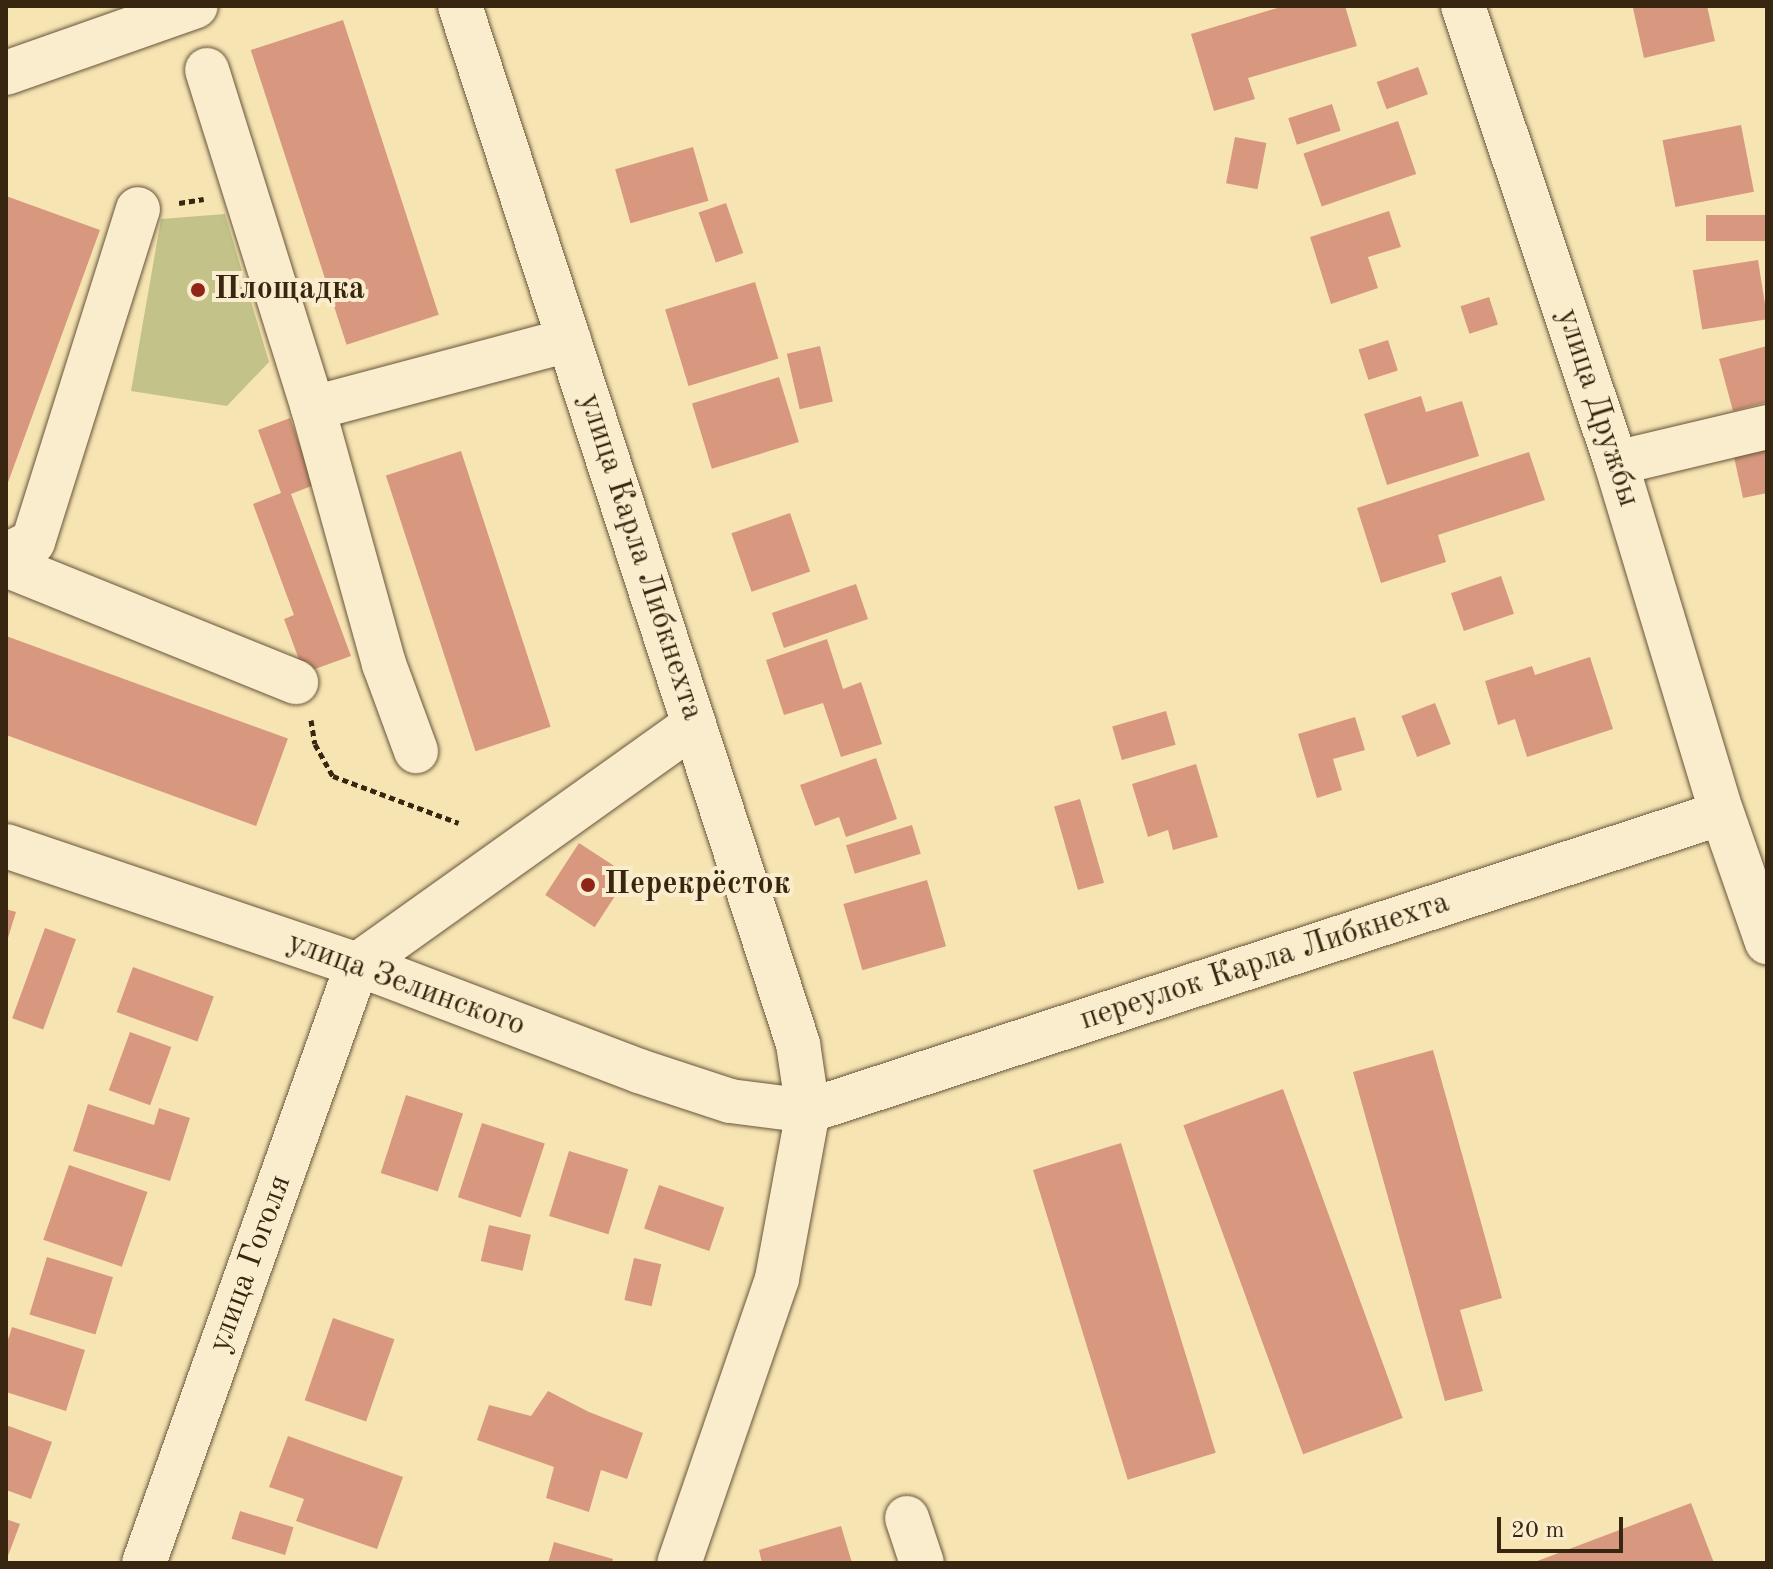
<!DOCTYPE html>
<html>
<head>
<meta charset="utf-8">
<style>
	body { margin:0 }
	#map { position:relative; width:1773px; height:1569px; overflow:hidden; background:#f7e4b3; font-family:"Old Standard TT",serif }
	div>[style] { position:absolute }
	.green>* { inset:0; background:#c2c289 }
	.building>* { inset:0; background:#d8987f; transform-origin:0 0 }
	.path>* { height:5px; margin-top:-2.5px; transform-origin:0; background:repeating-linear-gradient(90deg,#392611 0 6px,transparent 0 10px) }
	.roads { filter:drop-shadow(0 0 2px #68563a) drop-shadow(0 0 2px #68563a) }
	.minor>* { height:44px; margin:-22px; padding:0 22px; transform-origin:22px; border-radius:22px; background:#faedce }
	.dots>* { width:22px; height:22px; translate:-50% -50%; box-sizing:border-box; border:4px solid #faedce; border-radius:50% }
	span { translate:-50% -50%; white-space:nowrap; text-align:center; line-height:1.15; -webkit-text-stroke:8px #faedce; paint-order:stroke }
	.poi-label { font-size:32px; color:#392611; font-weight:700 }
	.left { translate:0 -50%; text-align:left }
	.street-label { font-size:32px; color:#392611 }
	.frame { position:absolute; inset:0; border:8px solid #392611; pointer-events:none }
	.scale { position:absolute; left:1497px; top:1517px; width:126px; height:36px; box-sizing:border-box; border:4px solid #392611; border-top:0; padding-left:10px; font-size:24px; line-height:28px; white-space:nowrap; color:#392611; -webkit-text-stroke:6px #faedce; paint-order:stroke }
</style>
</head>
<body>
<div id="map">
	<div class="green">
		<i style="clip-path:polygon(225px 214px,269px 362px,227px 406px,131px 391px,161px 219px)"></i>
	</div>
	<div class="building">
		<i style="clip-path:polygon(1284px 6px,1345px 6px,1357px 46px,1248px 78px,1255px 99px,1214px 111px,1191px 34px)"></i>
		<i style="clip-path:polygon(1643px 6px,1707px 6px,1715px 41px,1644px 58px,1633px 8px)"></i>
		<i style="left:343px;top:20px;width:310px;height:97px;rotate:72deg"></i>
		<i style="left:1418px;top:67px;width:29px;height:44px;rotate:70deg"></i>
		<i style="left:1332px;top:104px;width:28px;height:46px;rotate:72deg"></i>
		<i style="left:1398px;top:121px;width:56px;height:100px;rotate:71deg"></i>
		<i style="left:1741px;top:125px;width:68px;height:80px;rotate:79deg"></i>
		<i style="left:1235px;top:137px;width:32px;height:47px;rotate:11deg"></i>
		<i style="left:693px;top:147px;width:56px;height:81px;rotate:74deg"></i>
		<i style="clip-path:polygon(6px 196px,100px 230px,6px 488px)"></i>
		<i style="left:726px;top:203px;width:53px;height:29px;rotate:71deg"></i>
		<i style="clip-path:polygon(1389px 211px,1401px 247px,1368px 257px,1378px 288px,1331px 304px,1310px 237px)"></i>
		<i style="left:1767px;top:215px;width:26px;height:61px;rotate:90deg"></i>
		<i style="left:1758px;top:260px;width:60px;height:66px;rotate:81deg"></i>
		<i style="left:755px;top:282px;width:80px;height:94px;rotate:73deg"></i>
		<i style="left:1489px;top:297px;width:29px;height:30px;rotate:72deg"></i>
		<i style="left:1388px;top:340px;width:32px;height:31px;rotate:72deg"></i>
		<i style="left:820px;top:346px;width:57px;height:34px;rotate:77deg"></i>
		<i style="clip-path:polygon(1767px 346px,1767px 402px,1733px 411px,1719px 359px)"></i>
		<i style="left:779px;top:377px;width:68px;height:91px;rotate:73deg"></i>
		<i style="clip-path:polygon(1421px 396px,1426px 412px,1462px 401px,1479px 456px,1387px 485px,1364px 414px)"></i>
		<i style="clip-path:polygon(290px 418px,314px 485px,291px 494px,351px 656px,304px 673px,284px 619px,294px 615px,253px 504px,281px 493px,258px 430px)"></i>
		<i style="clip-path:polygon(1767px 450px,1767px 493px,1743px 498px,1734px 457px)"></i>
		<i style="left:461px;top:451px;width:290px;height:79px;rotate:72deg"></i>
		<i style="clip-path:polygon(1529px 452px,1545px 500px,1438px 535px,1446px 562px,1381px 583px,1357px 508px)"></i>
		<i style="left:790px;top:513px;width:62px;height:62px;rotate:71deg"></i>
		<i style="left:1501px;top:576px;width:40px;height:53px;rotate:71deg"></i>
		<i style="left:856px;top:584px;width:37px;height:89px;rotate:71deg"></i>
		<i style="left:6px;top:636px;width:300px;height:93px;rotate:20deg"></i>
		<i style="clip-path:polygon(827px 639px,843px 689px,861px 682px,882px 744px,841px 757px,823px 703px,784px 715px,766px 660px)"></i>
		<i style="clip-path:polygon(1590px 657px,1613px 729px,1527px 757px,1515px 719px,1498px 725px,1485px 681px,1532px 666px,1535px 675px)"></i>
		<i style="left:1435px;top:703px;width:44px;height:36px;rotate:69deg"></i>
		<i style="left:1166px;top:711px;width:35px;height:56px;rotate:74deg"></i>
		<i style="clip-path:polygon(1355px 717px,1365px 750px,1333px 759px,1342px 790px,1317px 798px,1298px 734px)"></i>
		<i style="clip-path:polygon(876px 758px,897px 819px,846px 837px,839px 817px,815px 826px,800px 785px)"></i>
		<i style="clip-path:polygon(1196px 764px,1218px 837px,1173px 850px,1168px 830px,1148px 837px,1132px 784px)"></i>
		<i style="left:1080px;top:799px;width:87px;height:27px;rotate:74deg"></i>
		<i style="left:912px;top:825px;width:30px;height:69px;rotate:73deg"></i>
		<i style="left:579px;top:843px;width:59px;height:62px;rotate:33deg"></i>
		<i style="left:927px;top:880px;width:69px;height:87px;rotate:74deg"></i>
		<i style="clip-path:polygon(6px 909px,16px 912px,7px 941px,6px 941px)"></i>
		<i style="left:45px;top:928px;width:33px;height:96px;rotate:20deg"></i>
		<i style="left:133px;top:967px;width:86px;height:48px;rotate:20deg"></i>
		<i style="left:130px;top:1032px;width:44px;height:62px;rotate:20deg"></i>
		<i style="clip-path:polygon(1433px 1050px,1502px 1298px,1460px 1310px,1483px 1391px,1445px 1401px,1353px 1072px)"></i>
		<i style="left:1283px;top:1089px;width:350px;height:106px;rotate:70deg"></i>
		<i style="left:406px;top:1095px;width:60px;height:82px;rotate:18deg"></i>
		<i style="clip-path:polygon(88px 1104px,154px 1125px,159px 1108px,190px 1118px,170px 1181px,73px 1151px)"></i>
		<i style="left:482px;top:1123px;width:66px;height:78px;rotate:18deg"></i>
		<i style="left:1121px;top:1143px;width:324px;height:92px;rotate:73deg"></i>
		<i style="left:569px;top:1151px;width:62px;height:68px;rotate:17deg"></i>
		<i style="left:69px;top:1165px;width:83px;height:79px;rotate:19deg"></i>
		<i style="left:659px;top:1185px;width:69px;height:46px;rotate:19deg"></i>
		<i style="left:489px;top:1225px;width:43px;height:37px;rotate:13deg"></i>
		<i style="left:47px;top:1257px;width:69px;height:60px;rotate:17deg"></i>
		<i style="left:634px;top:1258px;width:28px;height:43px;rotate:13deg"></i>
		<i style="left:333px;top:1318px;width:65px;height:87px;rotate:19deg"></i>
		<i style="clip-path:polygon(12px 1327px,85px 1350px,66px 1411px,6px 1392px,6px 1346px)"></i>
		<i style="clip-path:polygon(548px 1391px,589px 1412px,643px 1433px,627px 1479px,601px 1470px,589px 1512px,546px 1498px,554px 1467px,477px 1440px,489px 1405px,531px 1416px)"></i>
		<i style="clip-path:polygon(6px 1425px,52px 1442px,31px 1499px,6px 1490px)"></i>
		<i style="clip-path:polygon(288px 1436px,403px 1477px,377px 1549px,296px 1521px,304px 1499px,269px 1487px)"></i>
		<i style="clip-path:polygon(1691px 1503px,1714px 1563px,1532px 1563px)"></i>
		<i style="left:240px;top:1511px;width:56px;height:29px;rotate:17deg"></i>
		<i style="clip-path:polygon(6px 1519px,20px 1524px,6px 1561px)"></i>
		<i style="clip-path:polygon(841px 1526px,852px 1563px,762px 1563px,759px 1550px)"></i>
		<i style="clip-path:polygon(554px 1542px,613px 1559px,612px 1563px,548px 1563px)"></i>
	</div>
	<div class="path">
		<i style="left:179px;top:203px;width:25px;rotate:-9deg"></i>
		<i style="left:311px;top:720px;width:24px;rotate:81deg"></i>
		<i style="left:315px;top:744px;width:37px;rotate:61deg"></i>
		<i style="left:333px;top:776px;width:134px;rotate:20.5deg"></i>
	</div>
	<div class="roads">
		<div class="minor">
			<i style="left:460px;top:6px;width:1092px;rotate:71.96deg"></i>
			<i style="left:798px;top:1044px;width:68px;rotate:81.5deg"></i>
			<i style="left:808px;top:1111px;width:171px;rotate:100.5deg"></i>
			<i style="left:777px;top:1279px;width:300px;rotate:109deg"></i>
			<i style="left:1463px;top:6px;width:482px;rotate:71.5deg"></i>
			<i style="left:1616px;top:463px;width:366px;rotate:73.2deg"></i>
			<i style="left:1722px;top:813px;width:137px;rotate:70.8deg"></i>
			<i style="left:207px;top:70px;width:354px;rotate:72.6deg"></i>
			<i style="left:313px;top:408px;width:265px;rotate:-14.9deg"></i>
			<i style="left:6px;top:73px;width:201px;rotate:-19.4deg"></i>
			<i style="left:313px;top:408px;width:266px;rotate:74.5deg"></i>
			<i style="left:384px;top:664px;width:93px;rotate:69.8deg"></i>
			<i style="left:1616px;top:463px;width:155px;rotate:-13.4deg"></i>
			<i style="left:6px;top:555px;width:30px;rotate:-26deg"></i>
			<i style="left:33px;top:542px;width:349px;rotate:-72.5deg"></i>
			<i style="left:6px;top:565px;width:313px;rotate:22deg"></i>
			<i style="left:6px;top:846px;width:391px;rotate:18.7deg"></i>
			<i style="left:376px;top:971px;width:281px;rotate:20.8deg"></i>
			<i style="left:639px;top:1071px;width:96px;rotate:18.2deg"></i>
			<i style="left:730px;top:1101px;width:79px;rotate:7.3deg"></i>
			<i style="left:808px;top:1111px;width:961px;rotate:-18.06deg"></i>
			<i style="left:907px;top:1518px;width:47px;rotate:71.6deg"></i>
			<i style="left:144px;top:1563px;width:635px;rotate:-70.39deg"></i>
			<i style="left:357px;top:965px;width:414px;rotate:-35.5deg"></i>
		</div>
	</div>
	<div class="dots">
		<i style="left:198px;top:290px;background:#8f2418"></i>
		<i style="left:588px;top:885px;background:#8f2418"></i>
	</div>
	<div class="poi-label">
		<span class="left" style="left:214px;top:290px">Площадка</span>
		<span class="left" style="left:604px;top:885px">Перекрёсток</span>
	</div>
	<div class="street-label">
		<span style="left:1597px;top:408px;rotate:72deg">улица Дружбы</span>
		<span style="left:640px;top:557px;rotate:72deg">улица Карла Либкнехта</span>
		<span style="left:1265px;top:962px;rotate:-18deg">переулок Карла Либкнехта</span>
		<span style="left:406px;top:985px;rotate:20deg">улица Зелинского</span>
		<span style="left:251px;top:1264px;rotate:-70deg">улица Гоголя</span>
	</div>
	<div class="frame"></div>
	<div class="scale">20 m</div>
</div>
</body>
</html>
